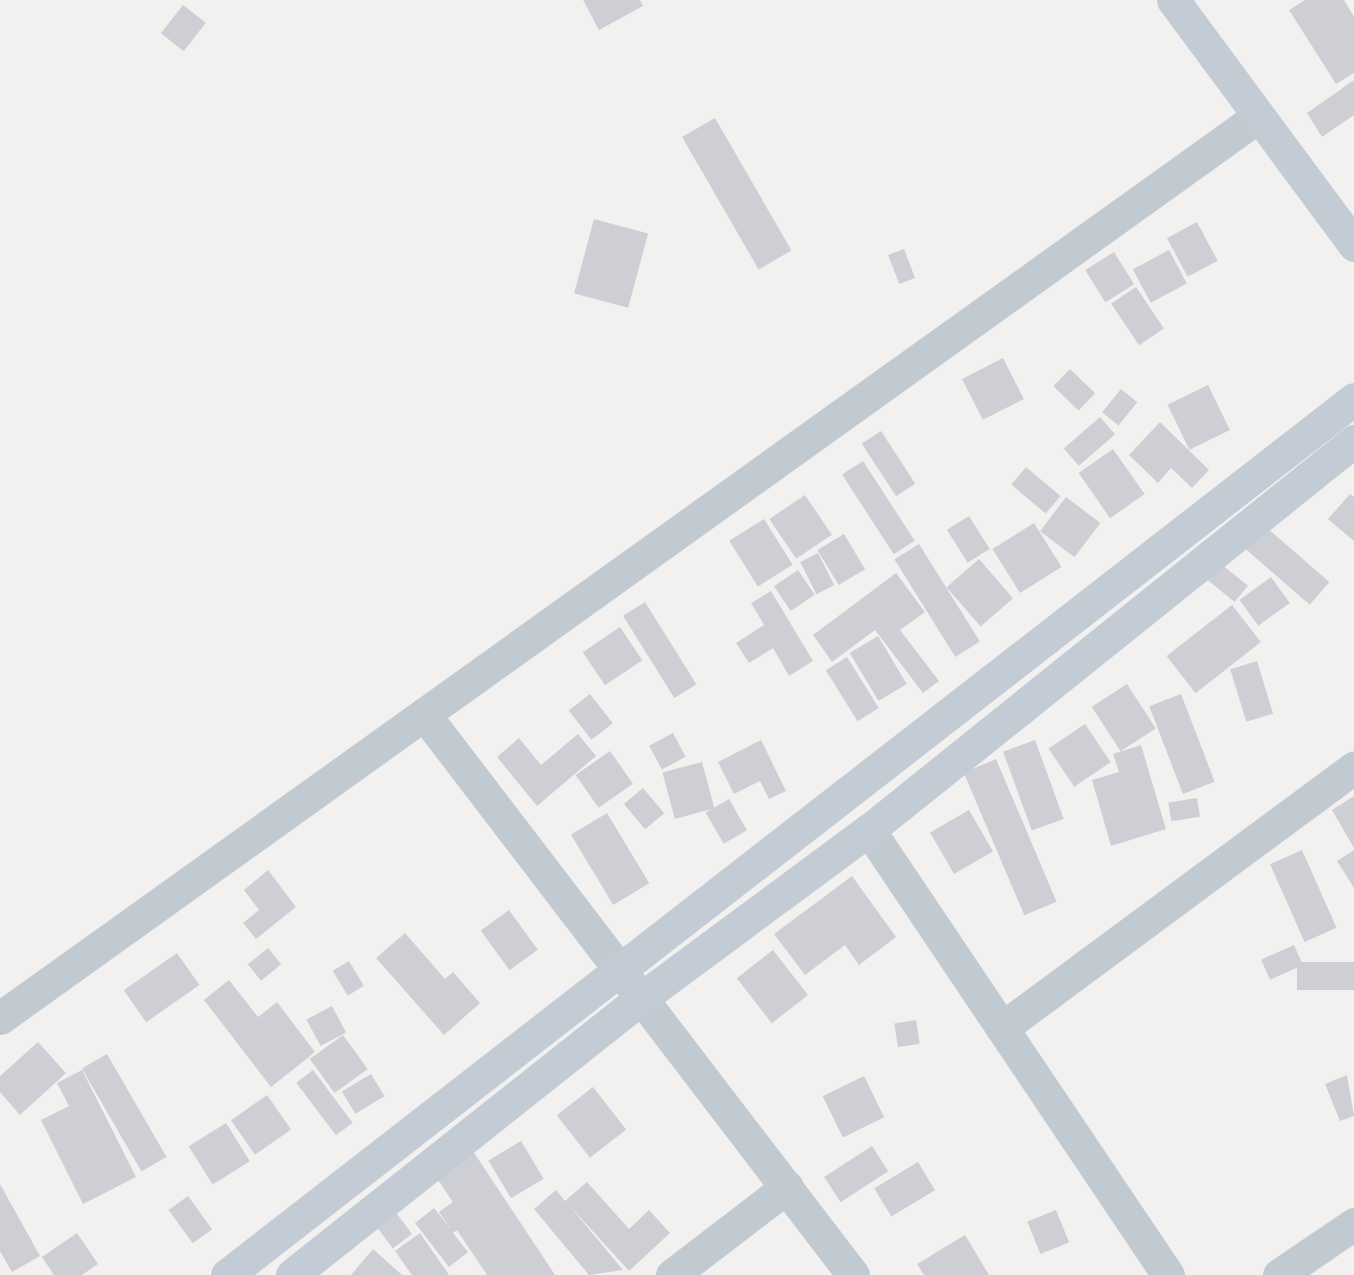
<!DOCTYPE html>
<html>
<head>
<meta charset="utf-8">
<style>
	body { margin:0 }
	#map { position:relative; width:1354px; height:1275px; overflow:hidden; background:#f3f1f0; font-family:"PT Sans Narrow",sans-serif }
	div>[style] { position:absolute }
	.building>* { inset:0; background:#cecfd4; transform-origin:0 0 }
	.street>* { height:33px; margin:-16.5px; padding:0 16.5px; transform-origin:16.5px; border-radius:16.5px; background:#c2cad1 }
	.secondary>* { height:33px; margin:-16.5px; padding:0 16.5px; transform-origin:16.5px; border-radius:16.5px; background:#c3cbd5 }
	span { translate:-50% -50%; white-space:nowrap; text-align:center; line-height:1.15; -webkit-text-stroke:5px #fff; paint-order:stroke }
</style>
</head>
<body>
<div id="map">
	<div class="building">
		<i style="clip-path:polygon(583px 0,640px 0,643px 6px,599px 30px)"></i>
		<i style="clip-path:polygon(1305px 0,1344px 0,1354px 17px,1354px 73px,1336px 84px,1289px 10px)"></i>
		<i style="left:183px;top:5px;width:29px;height:36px;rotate:38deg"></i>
		<i style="clip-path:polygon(1354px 80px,1354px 115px,1322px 137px,1307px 113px)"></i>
		<i style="left:715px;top:118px;width:153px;height:38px;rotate:60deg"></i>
		<i style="left:594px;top:219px;width:56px;height:77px;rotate:15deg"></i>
		<i style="left:1197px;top:222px;width:44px;height:34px;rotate:62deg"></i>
		<i style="left:904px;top:249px;width:31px;height:17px;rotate:69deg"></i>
		<i style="left:1169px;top:250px;width:38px;height:41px;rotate:62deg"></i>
		<i style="left:1114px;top:252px;width:38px;height:34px;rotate:58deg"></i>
		<i style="left:1136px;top:287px;width:50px;height:30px;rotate:56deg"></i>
		<i style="left:1003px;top:358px;width:46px;height:46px;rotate:63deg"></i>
		<i style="left:1070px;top:369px;width:35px;height:24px;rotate:44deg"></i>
		<i style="left:1208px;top:385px;width:50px;height:45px;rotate:64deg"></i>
		<i style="left:1121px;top:389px;width:21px;height:30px;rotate:39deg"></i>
		<i style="left:1100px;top:417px;width:23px;height:48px;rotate:49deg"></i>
		<i style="clip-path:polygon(1160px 422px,1209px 470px,1192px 488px,1171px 468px,1158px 483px,1129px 455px)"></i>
		<i style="left:881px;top:431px;width:63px;height:23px;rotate:57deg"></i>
		<i style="left:1113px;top:449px;width:55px;height:42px;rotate:55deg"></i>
		<i style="left:863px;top:461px;width:95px;height:25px;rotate:57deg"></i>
		<i style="left:1026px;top:467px;width:45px;height:23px;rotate:40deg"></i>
		<i style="clip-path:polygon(1350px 494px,1354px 497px,1354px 541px,1328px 519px)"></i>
		<i style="left:805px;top:495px;width:48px;height:43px;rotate:56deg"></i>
		<i style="left:1066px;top:497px;width:43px;height:43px;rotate:37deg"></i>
		<i style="left:969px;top:516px;width:39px;height:26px;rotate:58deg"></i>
		<i style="left:764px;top:519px;width:54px;height:41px;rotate:58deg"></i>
		<i style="left:1034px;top:523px;width:52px;height:49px;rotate:58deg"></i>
		<i style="left:1266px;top:527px;width:84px;height:30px;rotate:41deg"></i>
		<i style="left:844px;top:534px;width:41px;height:31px;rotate:59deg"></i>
		<i style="left:919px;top:544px;width:115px;height:29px;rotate:58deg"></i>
		<i style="left:818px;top:553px;width:36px;height:20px;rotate:63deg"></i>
		<i style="left:979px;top:559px;width:52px;height:43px;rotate:49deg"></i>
		<i style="left:1216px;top:560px;width:41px;height:21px;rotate:39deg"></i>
		<i style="left:798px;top:570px;width:30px;height:29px;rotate:56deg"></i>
		<i style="clip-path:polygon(896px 573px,925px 612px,900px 630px,939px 681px,923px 693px,875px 630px,832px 662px,813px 635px)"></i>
		<i style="left:1271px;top:577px;width:32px;height:39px;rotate:54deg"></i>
		<i style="clip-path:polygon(771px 591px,813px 661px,789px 676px,773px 648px,749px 663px,736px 643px,764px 625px,751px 603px)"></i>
		<i style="left:645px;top:602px;width:97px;height:26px;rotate:58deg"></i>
		<i style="left:1232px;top:605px;width:47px;height:83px;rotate:52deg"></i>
		<i style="left:620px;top:627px;width:40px;height:45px;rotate:56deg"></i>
		<i style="left:878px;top:636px;width:56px;height:33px;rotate:59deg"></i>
		<i style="left:847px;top:657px;width:60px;height:25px;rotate:58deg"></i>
		<i style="left:1257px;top:661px;width:55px;height:28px;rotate:73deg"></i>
		<i style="left:1127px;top:684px;width:53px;height:42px;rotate:57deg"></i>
		<i style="left:590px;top:694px;width:37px;height:27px;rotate:52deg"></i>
		<i style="left:1181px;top:694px;width:94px;height:34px;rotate:69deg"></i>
		<i style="left:1085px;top:724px;width:46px;height:44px;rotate:56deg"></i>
		<i style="left:673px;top:733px;width:27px;height:27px;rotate:62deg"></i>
		<i style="clip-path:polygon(578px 734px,596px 756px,537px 806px,497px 757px,519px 738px,541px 765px)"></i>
		<i style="clip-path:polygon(761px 740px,786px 791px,769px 799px,760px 781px,734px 794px,718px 762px)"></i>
		<i style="left:1035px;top:740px;width:84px;height:34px;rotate:70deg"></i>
		<i style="clip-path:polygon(1141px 745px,1166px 829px,1111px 846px,1092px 780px,1119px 772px,1113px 754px)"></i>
		<i style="left:610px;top:751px;width:40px;height:42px;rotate:55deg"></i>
		<i style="left:996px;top:759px;width:155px;height:35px;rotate:67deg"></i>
		<i style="left:702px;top:762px;width:48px;height:41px;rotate:75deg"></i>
		<i style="left:643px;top:788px;width:33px;height:25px;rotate:50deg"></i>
		<i style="clip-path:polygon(1354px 796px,1354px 848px,1332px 810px)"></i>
		<i style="left:1197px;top:798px;width:19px;height:29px;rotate:81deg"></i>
		<i style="left:729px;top:799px;width:36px;height:27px;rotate:60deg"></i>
		<i style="left:969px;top:810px;width:48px;height:45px;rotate:60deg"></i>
		<i style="left:607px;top:813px;width:82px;height:42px;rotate:59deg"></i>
		<i style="left:1302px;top:850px;width:85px;height:35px;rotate:66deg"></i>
		<i style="clip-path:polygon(1354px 850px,1354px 888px,1337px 861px)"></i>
		<i style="clip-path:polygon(268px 870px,296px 907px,256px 939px,243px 923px,259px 910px,244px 890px)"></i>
		<i style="clip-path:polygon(852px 876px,896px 937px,859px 965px,845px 945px,805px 975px,774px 934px)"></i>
		<i style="left:509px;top:910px;width:49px;height:35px;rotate:54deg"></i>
		<i style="clip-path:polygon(405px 933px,445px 979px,453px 972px,480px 1003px,444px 1035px,376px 958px)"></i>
		<i style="left:1294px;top:945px;width:22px;height:36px;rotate:66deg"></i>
		<i style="left:268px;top:948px;width:21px;height:26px;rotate:51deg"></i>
		<i style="left:773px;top:950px;width:57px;height:46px;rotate:52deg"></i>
		<i style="left:177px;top:953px;width:39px;height:65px;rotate:55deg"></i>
		<i style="left:349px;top:961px;width:29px;height:19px;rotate:59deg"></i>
		<i style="left:1354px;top:962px;width:28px;height:57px;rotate:90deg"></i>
		<i style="clip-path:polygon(229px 980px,258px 1017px,277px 1002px,315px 1052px,271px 1087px,204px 1000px)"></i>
		<i style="left:332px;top:1006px;width:30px;height:29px;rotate:62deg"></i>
		<i style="left:916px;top:1020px;width:24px;height:22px;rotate:81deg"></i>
		<i style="left:343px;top:1035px;width:42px;height:41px;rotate:54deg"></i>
		<i style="clip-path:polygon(38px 1042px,66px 1073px,20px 1115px,0 1092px,0 1076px)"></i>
		<i style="left:107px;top:1054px;width:119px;height:29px;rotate:60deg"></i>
		<i style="clip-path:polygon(82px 1070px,136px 1177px,83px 1204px,41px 1120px,69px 1106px,57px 1083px)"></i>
		<i style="left:313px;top:1070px;width:66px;height:21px;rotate:53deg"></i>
		<i style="left:371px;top:1074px;width:26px;height:34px;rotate:59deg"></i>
		<i style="clip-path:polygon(1347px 1075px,1354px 1116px,1340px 1121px,1325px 1084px)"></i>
		<i style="left:864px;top:1076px;width:46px;height:46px;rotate:64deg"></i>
		<i style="left:593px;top:1087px;width:54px;height:46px;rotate:52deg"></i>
		<i style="left:267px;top:1095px;width:42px;height:44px;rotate:55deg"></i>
		<i style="left:226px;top:1123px;width:45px;height:44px;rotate:58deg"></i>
		<i style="left:521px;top:1141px;width:44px;height:38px;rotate:59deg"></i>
		<i style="left:872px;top:1146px;width:30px;height:57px;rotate:57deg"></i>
		<i style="clip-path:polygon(473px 1151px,555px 1275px,487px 1275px,457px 1230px,453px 1233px,468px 1252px,449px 1267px,415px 1223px,434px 1208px,451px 1229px,439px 1212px,453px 1202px,435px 1176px)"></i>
		<i style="left:918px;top:1162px;width:33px;height:51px;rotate:59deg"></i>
		<i style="clip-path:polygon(587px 1182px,629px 1229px,649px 1210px,670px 1233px,629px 1271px,569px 1205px,623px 1270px,589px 1275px,534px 1209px,556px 1190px,565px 1201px)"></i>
		<i style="clip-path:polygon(0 1184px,40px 1256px,12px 1272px,0 1251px)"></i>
		<i style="left:188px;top:1196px;width:41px;height:24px;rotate:54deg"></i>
		<i style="left:391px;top:1206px;width:35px;height:24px;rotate:53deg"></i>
		<i style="left:1056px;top:1210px;width:35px;height:31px;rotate:68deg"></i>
		<i style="clip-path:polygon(77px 1233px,98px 1264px,82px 1275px,54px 1275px,42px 1257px)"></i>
		<i style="clip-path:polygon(420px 1233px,449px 1275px,412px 1275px,395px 1251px)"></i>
		<i style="clip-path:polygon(965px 1235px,989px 1275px,924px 1275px,917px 1264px)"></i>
		<i style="clip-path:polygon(373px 1249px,402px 1275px,351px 1275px)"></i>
	</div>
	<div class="street">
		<i style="left:424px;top:714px;width:706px;rotate:52.59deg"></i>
		<i style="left:869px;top:830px;width:536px;rotate:56.1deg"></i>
		<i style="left:0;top:1018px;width:1545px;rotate:-35.62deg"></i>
		<i style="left:1002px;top:1028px;width:438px;rotate:-36.5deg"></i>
		<i style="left:672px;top:1275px;width:145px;rotate:-37.4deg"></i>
		<i style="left:1279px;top:1275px;width:91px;rotate:-34.2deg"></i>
	</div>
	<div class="secondary">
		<i style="left:1173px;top:0;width:305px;rotate:53.5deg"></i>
		<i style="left:227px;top:1275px;width:1427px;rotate:-37.86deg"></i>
		<i style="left:292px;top:1275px;width:448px;rotate:-38.4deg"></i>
		<i style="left:643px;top:997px;width:281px;rotate:-36.5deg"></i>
		<i style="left:869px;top:830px;width:622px;rotate:-38.73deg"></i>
	</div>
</div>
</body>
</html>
